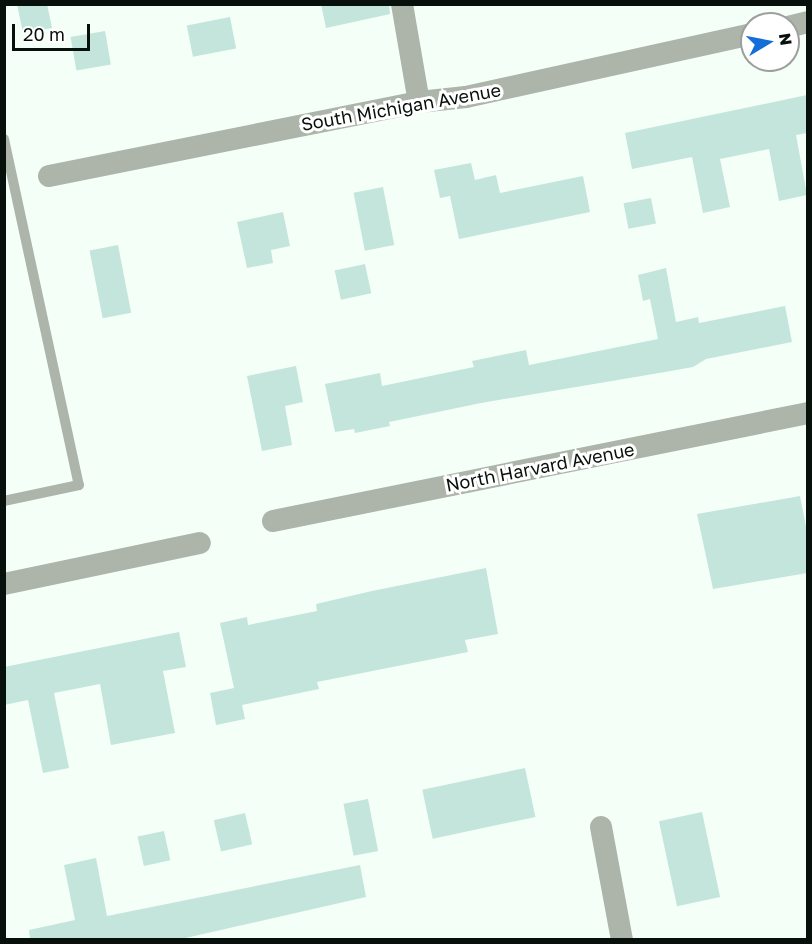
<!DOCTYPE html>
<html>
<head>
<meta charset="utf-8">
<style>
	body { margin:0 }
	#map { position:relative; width:812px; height:944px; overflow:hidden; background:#f4fff7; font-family:"Golos Text",sans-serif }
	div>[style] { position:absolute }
	.building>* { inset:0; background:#c4e5db; transform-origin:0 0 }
	.lane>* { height:10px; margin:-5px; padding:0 5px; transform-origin:5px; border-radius:5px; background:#adb4aa }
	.street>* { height:22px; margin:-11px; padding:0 11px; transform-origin:11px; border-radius:11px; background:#adb4aa }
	span { translate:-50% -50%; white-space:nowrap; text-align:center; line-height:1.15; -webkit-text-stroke:6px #fff; paint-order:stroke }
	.street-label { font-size:18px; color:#08100b }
	.frame { position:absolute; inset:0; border:6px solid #08100b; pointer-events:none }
	.north { position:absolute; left:740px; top:12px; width:60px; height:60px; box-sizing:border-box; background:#fff; border:2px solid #9c9f9d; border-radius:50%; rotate:80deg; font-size:16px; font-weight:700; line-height:24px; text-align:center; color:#08100b }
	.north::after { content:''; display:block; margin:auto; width:21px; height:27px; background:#136ed7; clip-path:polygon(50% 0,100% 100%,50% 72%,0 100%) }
	.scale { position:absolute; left:12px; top:24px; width:78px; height:27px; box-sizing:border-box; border:3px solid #08100b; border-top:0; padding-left:8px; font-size:18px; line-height:21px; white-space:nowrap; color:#08100b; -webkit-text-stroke:4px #fff; paint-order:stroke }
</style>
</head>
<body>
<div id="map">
	<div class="building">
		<i style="clip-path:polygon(17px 4px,47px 4px,52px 28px,23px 33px)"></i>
		<i style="clip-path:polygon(321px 4px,389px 4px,390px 14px,326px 28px)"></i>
		<i style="left:230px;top:17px;width:32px;height:44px;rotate:79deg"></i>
		<i style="left:105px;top:31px;width:34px;height:35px;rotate:80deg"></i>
		<i style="clip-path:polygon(807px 95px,807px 133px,796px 135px,807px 195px,779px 201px,769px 149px,720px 159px,730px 207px,703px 213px,692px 157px,632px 169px,625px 133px)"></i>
		<i style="clip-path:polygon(471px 163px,475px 180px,496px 175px,500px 193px,583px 176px,590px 212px,459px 239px,450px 196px,440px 198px,434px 170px)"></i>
		<i style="left:383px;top:187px;width:59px;height:30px;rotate:79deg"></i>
		<i style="left:651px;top:198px;width:26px;height:28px;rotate:79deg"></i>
		<i style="clip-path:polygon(283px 212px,290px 246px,271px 250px,273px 263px,247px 268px,237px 222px)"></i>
		<i style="left:118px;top:245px;width:69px;height:29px;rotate:79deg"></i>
		<i style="left:365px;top:264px;width:30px;height:31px;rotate:78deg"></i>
		<i style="clip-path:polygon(666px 268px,676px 322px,698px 317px,699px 323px,785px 306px,792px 342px,706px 359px,693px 367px,665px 372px,481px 403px,389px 422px,390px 426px,355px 433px,354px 429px,335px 432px,325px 384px,380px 373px,382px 386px,474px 367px,472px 361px,526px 350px,529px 365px,658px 339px,650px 299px,643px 301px,638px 275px)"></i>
		<i style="clip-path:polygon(296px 366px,303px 402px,285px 406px,292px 445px,262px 451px,247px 376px)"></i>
		<i style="clip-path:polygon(800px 496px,807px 532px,807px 573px,713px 589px,697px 514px)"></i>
		<i style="clip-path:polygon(486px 568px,498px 634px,465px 640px,468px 652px,317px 682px,319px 689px,242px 705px,245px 719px,216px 725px,210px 693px,234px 688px,220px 623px,247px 617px,248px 625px,317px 611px,316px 604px,372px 591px)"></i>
		<i style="clip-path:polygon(179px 632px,186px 667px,163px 671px,175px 733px,111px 745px,100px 684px,54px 693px,69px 768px,43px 773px,28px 700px,4px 705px,4px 667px)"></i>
		<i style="left:525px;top:768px;width:50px;height:105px;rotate:78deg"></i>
		<i style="left:368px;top:799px;width:53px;height:25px;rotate:79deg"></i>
		<i style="left:702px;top:812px;width:87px;height:44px;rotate:78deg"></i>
		<i style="left:245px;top:813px;width:32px;height:32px;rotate:77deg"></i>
		<i style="left:164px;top:831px;width:30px;height:27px;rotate:78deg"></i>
		<i style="clip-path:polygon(96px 858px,107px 916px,360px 865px,366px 897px,181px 939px,30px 939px,29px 930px,75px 920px,64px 865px)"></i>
	</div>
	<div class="lane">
		<i style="left:4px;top:139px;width:354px;rotate:77.8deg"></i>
		<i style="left:79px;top:485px;width:77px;rotate:168deg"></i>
	</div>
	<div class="street">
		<i style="left:402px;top:4px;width:99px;rotate:80.2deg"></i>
		<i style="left:788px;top:27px;width:21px;rotate:-14deg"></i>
		<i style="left:49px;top:176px;width:377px;rotate:-11.3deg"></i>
		<i style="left:419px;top:102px;width:47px;rotate:-6.1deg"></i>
		<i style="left:466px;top:97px;width:293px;rotate:-12.4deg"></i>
		<i style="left:273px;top:521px;width:546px;rotate:-11.41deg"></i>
		<i style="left:4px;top:584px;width:200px;rotate:-11.8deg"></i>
		<i style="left:601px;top:827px;width:115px;rotate:79.5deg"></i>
	</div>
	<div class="street-label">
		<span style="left:401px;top:107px;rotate:-10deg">South Michigan Avenue</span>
		<span style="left:540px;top:467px;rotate:-11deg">North Harvard Avenue</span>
	</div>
	<div class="frame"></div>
	<div class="north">N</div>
	<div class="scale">20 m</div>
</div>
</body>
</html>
